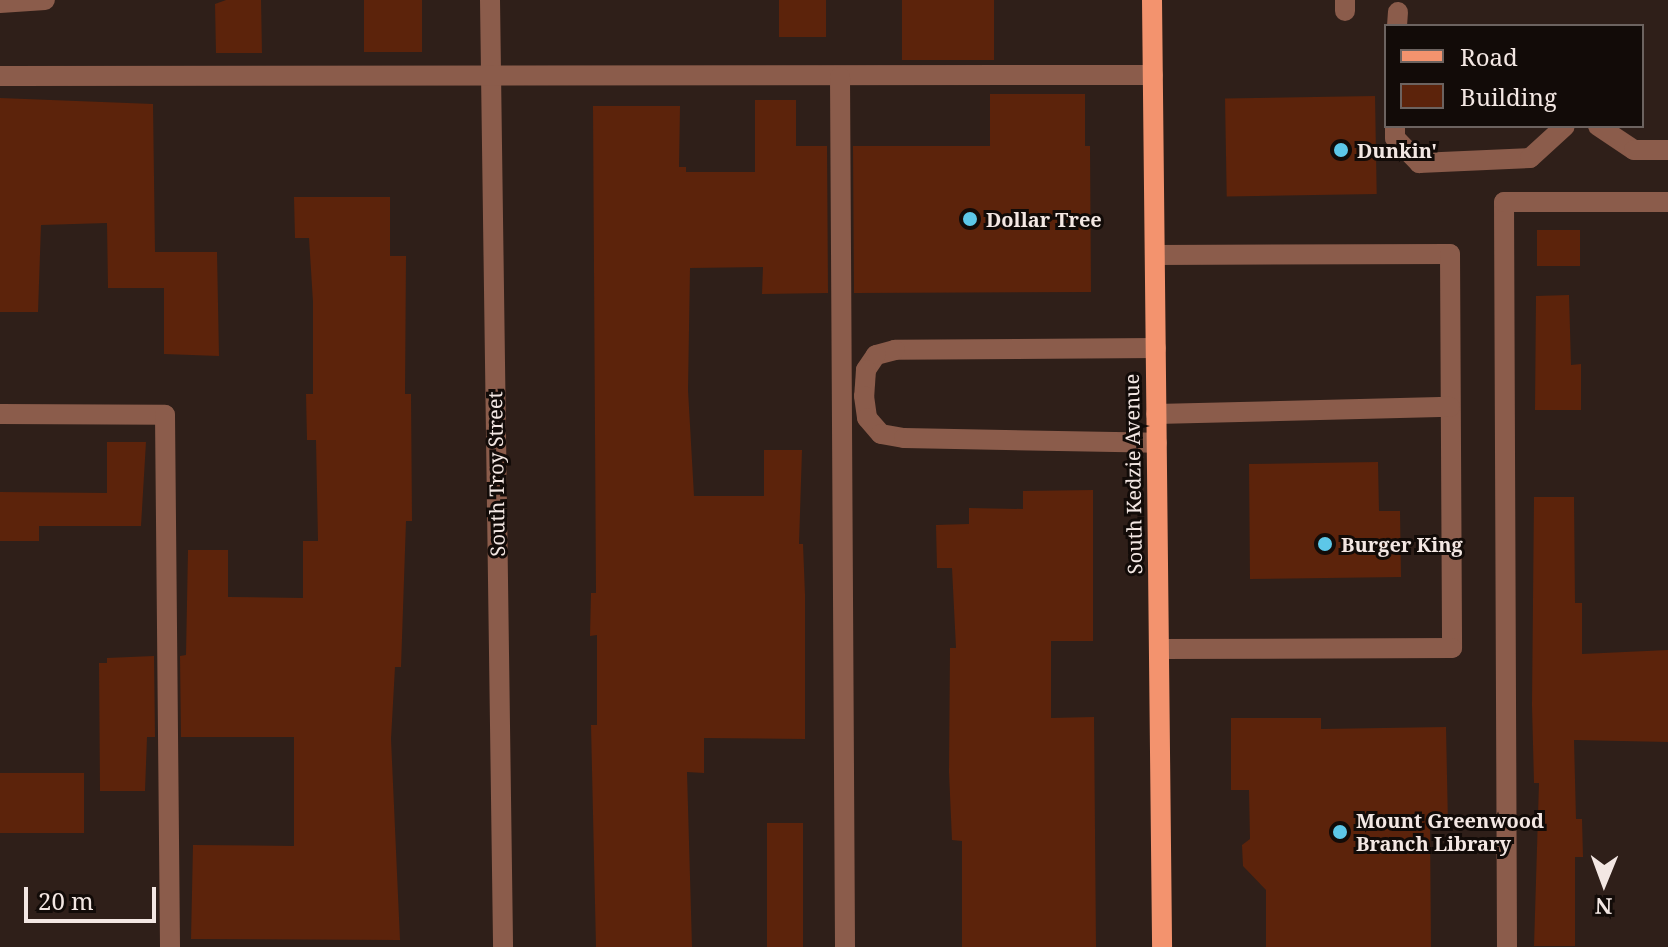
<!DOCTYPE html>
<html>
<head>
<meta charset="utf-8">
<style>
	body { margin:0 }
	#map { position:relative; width:1668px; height:947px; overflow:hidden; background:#2f1f19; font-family:"Noto Serif",serif }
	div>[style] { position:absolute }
	.building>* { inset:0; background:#5c230b; transform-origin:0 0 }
	.minor>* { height:20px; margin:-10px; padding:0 10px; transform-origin:10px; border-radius:10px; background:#8b5c4b }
	.major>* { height:20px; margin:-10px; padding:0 10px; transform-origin:10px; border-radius:10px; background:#f3936e }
	.dots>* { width:22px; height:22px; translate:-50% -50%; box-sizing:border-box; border:4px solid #120b08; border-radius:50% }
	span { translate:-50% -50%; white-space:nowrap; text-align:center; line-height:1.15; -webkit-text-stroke:6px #120b08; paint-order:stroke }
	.poi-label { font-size:20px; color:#f3e7e3; font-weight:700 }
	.left { translate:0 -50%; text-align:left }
	.street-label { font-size:20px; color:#f3e7e3 }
	.legend { position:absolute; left:1384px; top:24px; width:260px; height:104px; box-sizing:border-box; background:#120b08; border:2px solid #6c6360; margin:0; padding:10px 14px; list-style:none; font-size:24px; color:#f3e7e3 }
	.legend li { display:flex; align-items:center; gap:16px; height:40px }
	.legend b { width:40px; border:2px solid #6c6360 }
	.north { position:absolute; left:1564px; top:843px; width:80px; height:80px; -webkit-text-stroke:6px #120b08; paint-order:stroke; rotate:181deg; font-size:22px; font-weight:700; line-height:32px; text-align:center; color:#f3e7e3 }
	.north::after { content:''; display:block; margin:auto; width:28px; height:36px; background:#f3e7e3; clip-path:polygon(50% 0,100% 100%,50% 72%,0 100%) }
	.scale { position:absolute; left:24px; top:887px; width:132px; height:36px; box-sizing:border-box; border:4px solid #f3e7e3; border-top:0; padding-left:10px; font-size:24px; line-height:28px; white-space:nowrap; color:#f3e7e3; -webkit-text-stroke:6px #120b08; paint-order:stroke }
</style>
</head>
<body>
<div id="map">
	<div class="building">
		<i style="clip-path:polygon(226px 0,261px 0,262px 53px,216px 53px,215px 4px)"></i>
		<i style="left:364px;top:0;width:58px;height:52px"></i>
		<i style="left:779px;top:0;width:47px;height:37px"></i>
		<i style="left:902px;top:0;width:92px;height:60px"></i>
		<i style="clip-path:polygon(990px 94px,1085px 94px,1085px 146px,1090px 146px,1091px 292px,854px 293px,853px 146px,990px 146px)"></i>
		<i style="left:1375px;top:96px;width:98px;height:150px;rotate:89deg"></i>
		<i style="clip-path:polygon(0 98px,153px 104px,155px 252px,217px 252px,219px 356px,164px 354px,164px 288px,108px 288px,107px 223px,41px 225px,38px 312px,0 312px)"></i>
		<i style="clip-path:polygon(755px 100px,796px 100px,796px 146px,827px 146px,828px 293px,762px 294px,763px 267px,690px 268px,688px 390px,694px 496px,764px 496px,764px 450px,802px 450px,799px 544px,803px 544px,805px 595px,805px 739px,704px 738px,704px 773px,687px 772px,692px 947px,596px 947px,591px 725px,597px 725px,597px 635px,590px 636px,591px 593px,596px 593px,593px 106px,680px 106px,679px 167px,686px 167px,686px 172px,755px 172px)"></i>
		<i style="clip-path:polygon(294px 197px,390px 197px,390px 256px,406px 256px,405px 394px,411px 394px,412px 521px,406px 521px,401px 667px,395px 667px,391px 739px,400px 940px,191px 939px,193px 845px,294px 846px,294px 737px,181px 737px,180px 656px,186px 655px,188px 550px,228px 550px,228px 597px,303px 598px,303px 541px,318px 541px,316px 440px,307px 440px,306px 394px,313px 394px,313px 302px,309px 238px,295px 238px)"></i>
		<i style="left:1537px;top:230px;width:43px;height:36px"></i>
		<i style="clip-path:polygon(1569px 295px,1571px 365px,1581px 364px,1581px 410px,1535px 410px,1536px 296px)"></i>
		<i style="clip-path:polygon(107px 442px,146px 442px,141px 526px,39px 526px,39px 541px,0 541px,0 492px,107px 493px)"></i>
		<i style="clip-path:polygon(1378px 462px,1379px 511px,1400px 511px,1401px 577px,1250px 579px,1249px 464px)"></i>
		<i style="clip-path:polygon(1093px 490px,1093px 641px,1051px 641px,1051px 718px,1094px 717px,1096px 947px,962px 947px,962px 841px,952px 840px,949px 772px,950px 648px,956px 648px,952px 568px,937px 568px,936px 525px,969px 524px,969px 508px,1023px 509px,1023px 491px)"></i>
		<i style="clip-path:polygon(1534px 497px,1574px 497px,1575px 603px,1582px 603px,1582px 654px,1668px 650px,1668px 742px,1574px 740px,1576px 819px,1582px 819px,1583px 857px,1575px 857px,1575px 946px,1534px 946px,1539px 783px,1534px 783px,1532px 705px)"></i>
		<i style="clip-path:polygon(154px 656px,155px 737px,147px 737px,145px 791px,100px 791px,99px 663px,107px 663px,107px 658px)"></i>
		<i style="clip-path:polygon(1231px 718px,1321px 718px,1321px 729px,1446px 727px,1448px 825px,1430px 825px,1431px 947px,1266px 947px,1266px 890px,1243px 866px,1242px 845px,1250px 839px,1249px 790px,1231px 790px)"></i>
		<i style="left:0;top:773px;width:84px;height:60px"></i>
		<i style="left:767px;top:823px;width:36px;height:124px"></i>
	</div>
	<div class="minor">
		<i style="left:490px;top:0;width:947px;rotate:89.21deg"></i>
		<i style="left:0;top:3px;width:45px;rotate:-3.8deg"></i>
		<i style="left:1345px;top:11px;width:11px;rotate:-90deg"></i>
		<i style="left:1397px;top:26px;width:14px;rotate:-86deg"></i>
		<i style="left:0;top:76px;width:1153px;rotate:-0.05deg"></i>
		<i style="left:840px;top:77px;width:870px;rotate:89.67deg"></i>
		<i style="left:1395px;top:126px;width:12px;rotate:90deg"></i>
		<i style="left:1395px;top:138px;width:35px;rotate:46deg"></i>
		<i style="left:1419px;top:163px;width:111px;rotate:-2.6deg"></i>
		<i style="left:1530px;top:158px;width:47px;rotate:-42.4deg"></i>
		<i style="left:1598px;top:126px;width:43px;rotate:33.7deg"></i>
		<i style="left:1634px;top:150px;width:34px"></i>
		<i style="left:1155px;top:255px;width:295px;rotate:-0.2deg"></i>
		<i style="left:1450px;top:254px;width:394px;rotate:89.7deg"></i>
		<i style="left:1452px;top:648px;width:293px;rotate:179.8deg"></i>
		<i style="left:1156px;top:348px;width:261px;rotate:179.6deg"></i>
		<i style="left:895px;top:350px;width:20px;rotate:165deg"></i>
		<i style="left:876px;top:355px;width:18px;rotate:124deg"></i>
		<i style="left:866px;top:370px;width:26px;rotate:94deg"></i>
		<i style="left:864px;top:396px;width:22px;rotate:82deg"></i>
		<i style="left:867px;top:418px;width:21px;rotate:49deg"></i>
		<i style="left:881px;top:434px;width:23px;rotate:10deg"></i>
		<i style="left:904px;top:438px;width:253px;rotate:1.1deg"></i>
		<i style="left:0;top:414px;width:165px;rotate:0.3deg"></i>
		<i style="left:165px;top:415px;width:532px;rotate:89.46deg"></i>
		<i style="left:1156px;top:414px;width:294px;rotate:-1.4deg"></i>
		<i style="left:1507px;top:947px;width:745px;rotate:-90.23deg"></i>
		<i style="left:1504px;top:202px;width:164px"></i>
	</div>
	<div class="major">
		<i style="left:1152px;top:0;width:947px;rotate:89.39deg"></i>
	</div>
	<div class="dots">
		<i style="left:1341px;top:150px;background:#5dc7e8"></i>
		<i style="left:970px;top:219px;background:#5dc7e8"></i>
		<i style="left:1325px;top:544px;background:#5dc7e8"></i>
		<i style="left:1340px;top:832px;background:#5dc7e8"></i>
	</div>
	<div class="poi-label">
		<span class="left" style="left:1357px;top:150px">Dunkin'</span>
		<span class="left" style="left:986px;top:219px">Dollar Tree</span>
		<span class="left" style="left:1341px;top:544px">Burger King</span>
		<span class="left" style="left:1356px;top:832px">Mount Greenwood<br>Branch Library</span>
	</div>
	<div class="street-label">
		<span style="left:496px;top:474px;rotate:-91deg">South Troy Street</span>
		<span style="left:1133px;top:474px;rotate:-91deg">South Kedzie Avenue</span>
	</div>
	<ul class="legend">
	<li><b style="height:10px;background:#f3936e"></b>Road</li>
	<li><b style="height:22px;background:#5c230b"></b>Building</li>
	</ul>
	<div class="north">N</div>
	<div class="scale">20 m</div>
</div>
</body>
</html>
